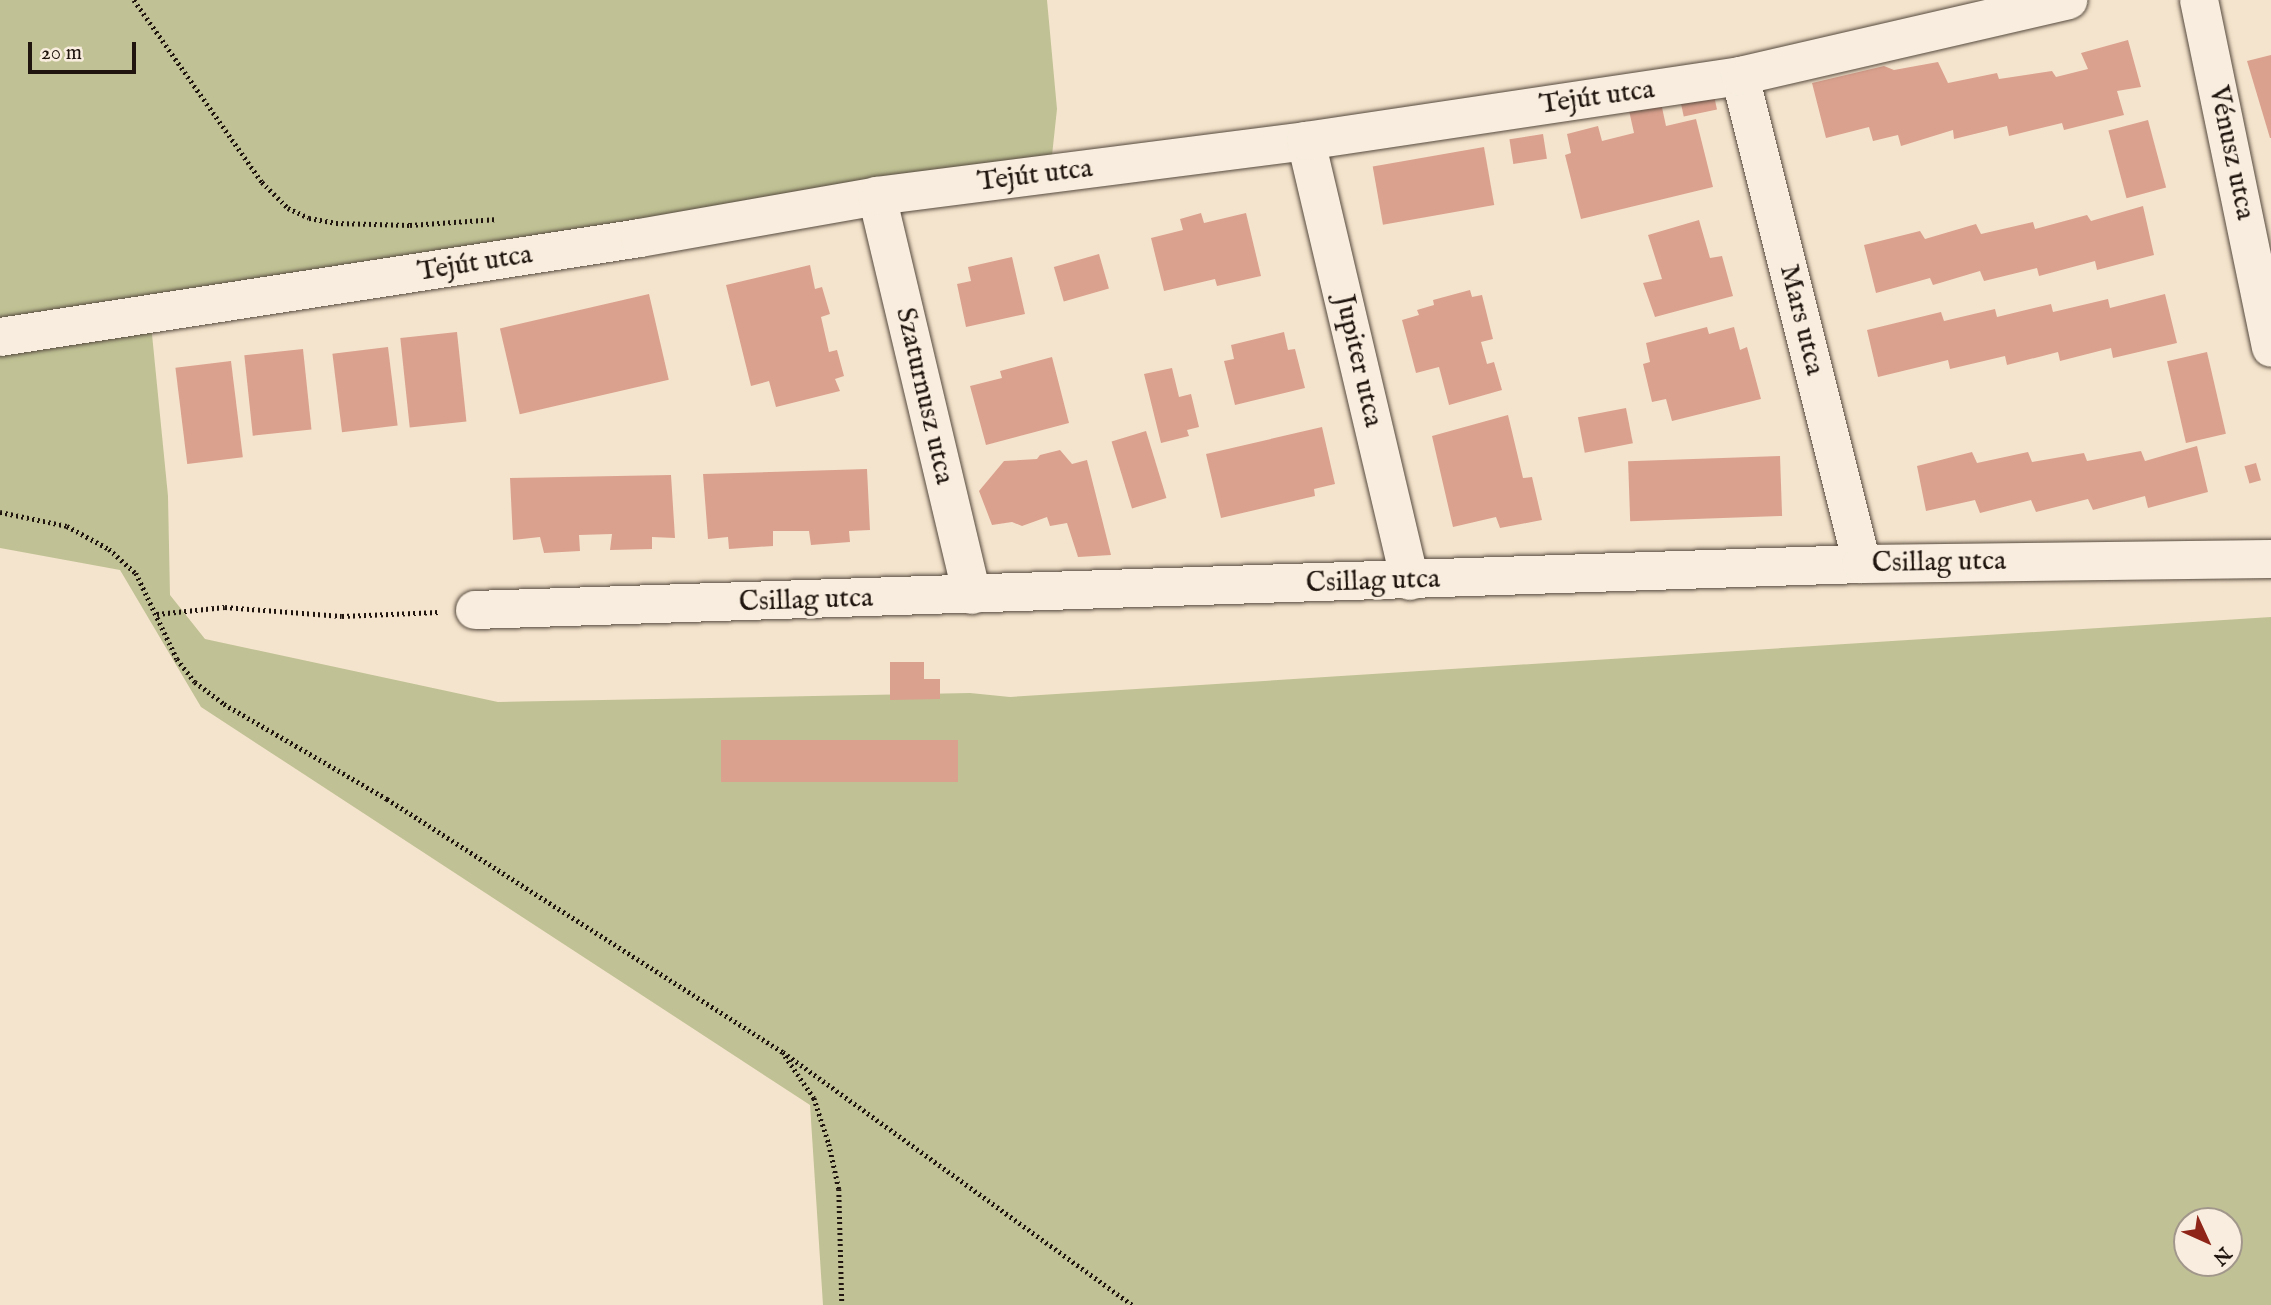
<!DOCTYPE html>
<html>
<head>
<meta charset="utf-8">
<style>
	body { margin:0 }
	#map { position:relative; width:2271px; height:1305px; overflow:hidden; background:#f5e4cd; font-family:"IM FELL English",serif }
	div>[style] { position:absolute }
	.green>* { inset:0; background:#c0c295 }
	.building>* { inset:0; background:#daa18e; transform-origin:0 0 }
	.path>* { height:4.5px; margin-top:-2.25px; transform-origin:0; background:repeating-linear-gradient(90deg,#21160f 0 2px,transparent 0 5.5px) }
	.roads { filter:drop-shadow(0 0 2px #564a3e) drop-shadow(0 0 2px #564a3e) }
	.street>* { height:38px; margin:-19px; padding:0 19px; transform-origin:19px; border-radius:19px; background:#f8edde }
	span { translate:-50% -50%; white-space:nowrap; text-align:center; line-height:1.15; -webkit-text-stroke:6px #f8edde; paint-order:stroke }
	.street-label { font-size:28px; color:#21160f }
	.north { position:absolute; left:2173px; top:1207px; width:70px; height:70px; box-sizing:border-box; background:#f8edde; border:2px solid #a2978b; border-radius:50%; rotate:135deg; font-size:19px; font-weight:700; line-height:28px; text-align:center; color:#21160f }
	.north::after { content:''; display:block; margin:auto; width:24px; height:32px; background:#8f2418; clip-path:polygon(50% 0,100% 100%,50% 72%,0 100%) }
	.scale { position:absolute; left:28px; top:42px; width:108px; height:32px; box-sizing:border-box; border:4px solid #21160f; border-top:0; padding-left:9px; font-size:21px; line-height:24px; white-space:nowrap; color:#21160f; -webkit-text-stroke:5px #f8edde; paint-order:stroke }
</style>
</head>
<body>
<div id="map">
	<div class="green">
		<i style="clip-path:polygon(evenodd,0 0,1047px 0,1057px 109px,1050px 174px,150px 314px,168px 496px,170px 595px,205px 639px,498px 702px,970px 693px,1010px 697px,2271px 617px,2271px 1305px,823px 1305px,810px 1105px,201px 707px,120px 570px,0 548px,0 0,2187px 1221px,2229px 1221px,2229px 1263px,2187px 1263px,2187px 1221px)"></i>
	</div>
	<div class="building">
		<i style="clip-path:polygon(2128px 40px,2141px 87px,2117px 91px,2124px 115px,2064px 130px,2062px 123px,2009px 136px,2007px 126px,1954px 139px,1953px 130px,1901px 146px,1898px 135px,1873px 141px,1869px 127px,1826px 138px,1812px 83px,1884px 66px,1894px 70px,1938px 62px,1948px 83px,1997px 73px,1999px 79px,2052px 71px,2056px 77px,2088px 69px,2081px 53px)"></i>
		<i style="clip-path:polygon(2271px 55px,2271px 138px,2270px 138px,2247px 61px)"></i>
		<i style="left:1712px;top:86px;width:24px;height:34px;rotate:78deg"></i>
		<i style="clip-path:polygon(1660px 98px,1666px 126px,1696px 119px,1713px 187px,1581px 219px,1565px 155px,1571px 153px,1567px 134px,1598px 126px,1602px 141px,1634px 133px,1628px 106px)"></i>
		<i style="left:2148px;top:120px;width:70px;height:41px;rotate:75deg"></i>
		<i style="left:1543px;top:134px;width:25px;height:34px;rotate:81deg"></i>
		<i style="left:1484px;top:147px;width:59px;height:113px;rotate:80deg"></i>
		<i style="clip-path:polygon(2143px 206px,2154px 255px,2097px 270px,2095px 261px,2039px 276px,2037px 268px,1984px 281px,1980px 271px,1933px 285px,1930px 278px,1876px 293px,1864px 245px,1920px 231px,1925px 239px,1976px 224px,1981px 234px,2033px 222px,2035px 229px,2087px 215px,2091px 221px)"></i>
		<i style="clip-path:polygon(1201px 213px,1204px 223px,1246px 213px,1261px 276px,1217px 286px,1215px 279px,1164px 291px,1151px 238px,1183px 230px,1180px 219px)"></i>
		<i style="clip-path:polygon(1699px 220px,1710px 258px,1722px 256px,1733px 296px,1655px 317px,1643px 283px,1662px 279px,1648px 235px)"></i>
		<i style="left:1099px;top:254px;width:36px;height:47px;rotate:74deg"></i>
		<i style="clip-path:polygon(1012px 257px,1025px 314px,966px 327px,957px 284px,971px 281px,968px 267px)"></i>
		<i style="clip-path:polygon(810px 265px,815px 289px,822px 287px,830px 314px,821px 317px,829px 352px,837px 350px,844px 376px,835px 379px,840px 391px,776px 407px,769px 381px,751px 386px,726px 285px)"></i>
		<i style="clip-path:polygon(1470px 290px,1472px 297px,1482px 295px,1493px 339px,1481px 342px,1487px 364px,1494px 362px,1502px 390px,1449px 405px,1439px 367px,1416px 373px,1402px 320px,1419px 315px,1417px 310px,1434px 305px,1433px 300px)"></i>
		<i style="left:649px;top:294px;width:88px;height:153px;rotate:77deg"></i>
		<i style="clip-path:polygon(2165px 294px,2177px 343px,2113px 358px,2111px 348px,2060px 361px,2058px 352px,2007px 365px,2005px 356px,1950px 369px,1948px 360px,1878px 377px,1867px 330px,1941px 312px,1944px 321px,1995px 309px,1997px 317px,2051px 304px,2053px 312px,2108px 299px,2110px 308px)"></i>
		<i style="clip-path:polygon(1707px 327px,1709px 334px,1734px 327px,1740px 350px,1747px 347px,1761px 399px,1672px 421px,1666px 399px,1652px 402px,1643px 364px,1650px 362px,1646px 343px)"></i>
		<i style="left:457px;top:332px;width:90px;height:57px;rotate:84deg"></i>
		<i style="clip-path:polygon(1284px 332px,1288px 350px,1295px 349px,1305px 388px,1235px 405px,1224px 361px,1234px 359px,1231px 345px)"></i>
		<i style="left:388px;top:347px;width:79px;height:56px;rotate:83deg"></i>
		<i style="left:303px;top:349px;width:81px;height:59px;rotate:84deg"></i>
		<i style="left:2207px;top:352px;width:84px;height:41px;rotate:77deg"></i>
		<i style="clip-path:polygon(1052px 357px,1069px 423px,986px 445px,970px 386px,1002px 378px,1000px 371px)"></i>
		<i style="left:231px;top:361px;width:97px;height:56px;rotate:83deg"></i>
		<i style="clip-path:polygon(1172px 368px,1179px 397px,1191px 394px,1199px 427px,1187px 430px,1189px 436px,1161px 443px,1144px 374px)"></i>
		<i style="left:1626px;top:408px;width:36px;height:49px;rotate:79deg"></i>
		<i style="clip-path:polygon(1508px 415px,1523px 478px,1532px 477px,1542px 520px,1500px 528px,1496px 517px,1453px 527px,1432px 436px)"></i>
		<i style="clip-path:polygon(1322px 427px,1335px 484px,1314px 489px,1315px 496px,1221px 518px,1206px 454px)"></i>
		<i style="left:1146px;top:431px;width:70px;height:36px;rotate:73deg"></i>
		<i style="clip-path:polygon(2197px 446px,2208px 492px,2148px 508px,2145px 496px,2093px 510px,2088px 499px,2036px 512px,2031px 500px,1980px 513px,1975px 500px,1926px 511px,1917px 466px,1972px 452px,1977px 463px,2028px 452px,2032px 462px,2084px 453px,2087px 461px,2141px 451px,2145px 461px)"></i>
		<i style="clip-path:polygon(1060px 450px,1072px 464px,1087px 460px,1111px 555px,1078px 557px,1067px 523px,1050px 526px,1047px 517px,1022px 526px,1012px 522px,992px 525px,979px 491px,1004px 461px,1037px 459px,1040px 455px)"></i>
		<i style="left:1780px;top:456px;width:60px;height:152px;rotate:88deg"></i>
		<i style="left:2256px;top:463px;width:18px;height:12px;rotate:74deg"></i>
		<i style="clip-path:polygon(867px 469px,870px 530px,849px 531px,850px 542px,811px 545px,809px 531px,773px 531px,773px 546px,729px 549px,728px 537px,708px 539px,703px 474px)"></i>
		<i style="clip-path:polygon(671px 475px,675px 538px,652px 537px,652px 549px,610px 550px,612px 534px,579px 535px,580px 551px,544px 553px,540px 537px,513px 540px,510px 478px)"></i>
		<i style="clip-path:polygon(890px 662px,924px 662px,924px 679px,940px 679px,940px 699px,890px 700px)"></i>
		<i style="left:958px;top:740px;width:42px;height:237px;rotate:90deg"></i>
	</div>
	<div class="path">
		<i style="left:134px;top:0;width:223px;rotate:54.9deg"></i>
		<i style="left:262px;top:182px;width:37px;rotate:45deg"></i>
		<i style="left:288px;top:208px;width:23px;rotate:25deg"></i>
		<i style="left:309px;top:218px;width:27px;rotate:10deg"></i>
		<i style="left:336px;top:223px;width:74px;rotate:1.5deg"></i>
		<i style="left:410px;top:225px;width:88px;rotate:-3.9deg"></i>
		<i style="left:0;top:512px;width:68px;rotate:11.8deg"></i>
		<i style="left:67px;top:526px;width:48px;rotate:28.7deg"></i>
		<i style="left:109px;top:549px;width:36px;rotate:42deg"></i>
		<i style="left:136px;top:573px;width:95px;rotate:64.5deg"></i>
		<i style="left:177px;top:659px;width:29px;rotate:52deg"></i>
		<i style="left:195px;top:682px;width:36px;rotate:37deg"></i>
		<i style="left:224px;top:704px;width:189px;rotate:30.2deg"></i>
		<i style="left:387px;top:799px;width:470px;rotate:32.6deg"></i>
		<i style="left:783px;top:1052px;width:431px;rotate:35.9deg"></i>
		<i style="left:157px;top:614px;width:68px;rotate:-5.9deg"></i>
		<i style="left:225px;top:607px;width:117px;rotate:4.4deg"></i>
		<i style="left:342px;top:616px;width:97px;rotate:-2.4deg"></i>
		<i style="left:785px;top:1056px;width:51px;rotate:55.4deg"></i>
		<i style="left:814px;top:1098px;width:48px;rotate:71.9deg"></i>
		<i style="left:829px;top:1144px;width:46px;rotate:77.5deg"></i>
		<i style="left:839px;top:1189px;width:116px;rotate:88.5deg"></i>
	</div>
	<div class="roads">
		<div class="street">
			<i style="left:2199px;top:0;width:355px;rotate:78.3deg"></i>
			<i style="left:1740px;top:76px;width:503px;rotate:75.96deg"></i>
			<i style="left:1306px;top:141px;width:452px;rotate:76.7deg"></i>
			<i style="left:877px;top:196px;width:410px;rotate:76.6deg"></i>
			<i style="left:0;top:337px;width:648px;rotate:-8.79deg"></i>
			<i style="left:640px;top:238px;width:241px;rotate:-10deg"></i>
			<i style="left:877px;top:196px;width:433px;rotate:-7.3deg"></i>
			<i style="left:1306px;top:141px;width:439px;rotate:-8.5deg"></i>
			<i style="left:1740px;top:76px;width:337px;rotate:-13deg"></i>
			<i style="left:475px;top:610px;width:1388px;rotate:-1.9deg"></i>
			<i style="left:1862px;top:564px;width:409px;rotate:-0.7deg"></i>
		</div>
	</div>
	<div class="street-label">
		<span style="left:1597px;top:98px;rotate:-8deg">Tejút utca</span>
		<span style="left:2231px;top:153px;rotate:78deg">Vénusz utca</span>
		<span style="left:1035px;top:176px;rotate:-7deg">Tejút utca</span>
		<span style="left:475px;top:264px;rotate:-9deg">Tejút utca</span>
		<span style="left:1801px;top:320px;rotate:76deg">Mars utca</span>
		<span style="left:1358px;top:361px;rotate:77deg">Jupiter utca</span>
		<span style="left:924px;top:396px;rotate:77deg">Szaturnusz utca</span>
		<span style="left:1939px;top:563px;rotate:-1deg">Csillag utca</span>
		<span style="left:1373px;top:582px;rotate:-2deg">Csillag utca</span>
		<span style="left:806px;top:601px;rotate:-2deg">Csillag utca</span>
	</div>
	<div class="north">N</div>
	<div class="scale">20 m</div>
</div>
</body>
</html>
